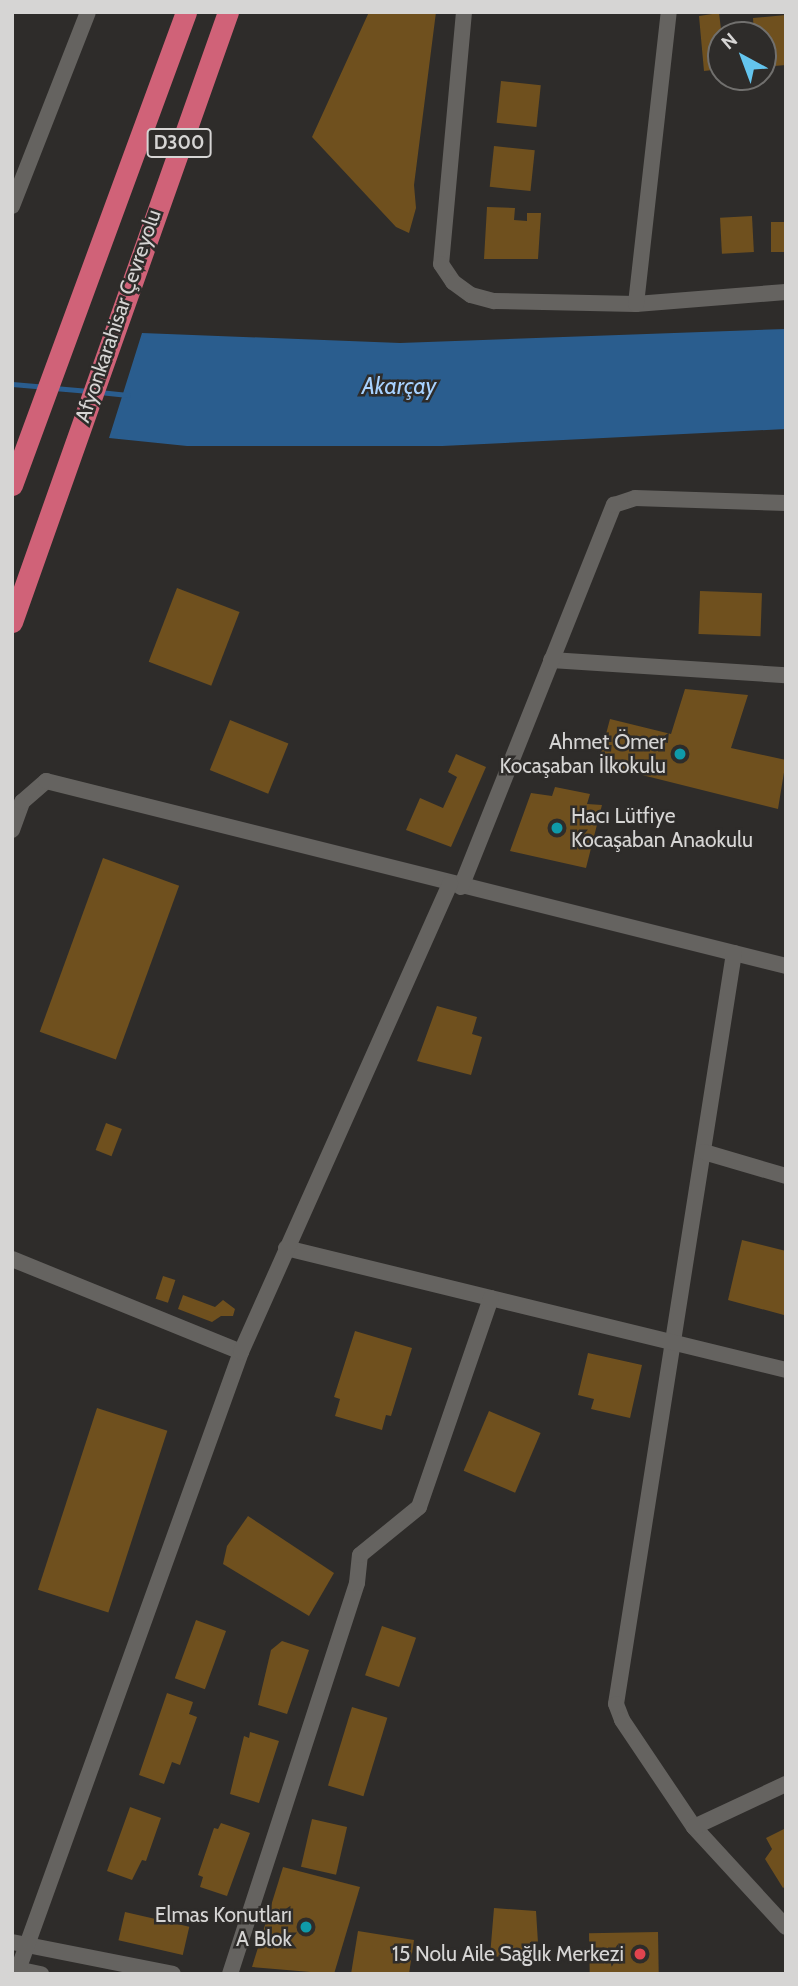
<!DOCTYPE html>
<html>
<head>
<meta charset="utf-8">
<style>
	body { margin:0 }
	#map { position:relative; width:798px; height:1986px; overflow:hidden; background:#2e2c2a; font-family:Cabin,sans-serif }
	div>[style] { position:absolute }
	.water>* { inset:0; background:#2a5d8e }
	.stream>* { height:5px; margin:-2.5px; padding:0 2.5px; transform-origin:2.5px; border-radius:2.5px; background:#2a5d8e }
	.building>* { inset:0; background:#6f501e; transform-origin:0 0 }
	.minor>* { height:16px; margin:-8px; padding:0 8px; transform-origin:8px; border-radius:8px; background:#656360 }
	.trunk>* { height:21px; margin:-10.5px; padding:0 10.5px; transform-origin:10.5px; border-radius:10.5px; background:#d06278 }
	.dots>* { width:19px; height:19px; translate:-50% -50%; box-sizing:border-box; border:4px solid #2e2c2a; border-radius:50% }
	span { translate:-50% -50%; white-space:nowrap; text-align:center; line-height:1.15; -webkit-text-stroke:5px #2e2c2a; paint-order:stroke }
	.shield-label span { padding:2px 5px; background:#2e2c2a; border:2px solid; border-radius:5px; -webkit-text-stroke-width:0 }
	.shield-label { font-size:19px; color:#d6d5d4; font-weight:700 }
	.street-label { font-size:21px; color:#d6d5d4 }
	.poi-label { font-size:21px; color:#d6d5d4 }
	.right { translate:-100% -50%; text-align:right }
	.left { translate:0 -50%; text-align:left }
	.water-label { font-size:23px; color:#a8d2ff; font-style:italic }
	.frame { position:absolute; inset:0; border:14px solid #d6d5d4; pointer-events:none }
	.north { position:absolute; left:707px; top:21px; width:70px; height:70px; box-sizing:border-box; background:#2e2c2a; border:2px solid #71706e; border-radius:50%; rotate:319deg; font-size:19px; font-weight:700; line-height:28px; text-align:center; color:#d6d5d4 }
	.north::after { content:''; display:block; margin:auto; width:24px; height:32px; background:#64c5ee; clip-path:polygon(50% 0,100% 100%,50% 72%,0 100%) }
</style>
</head>
<body>
<div id="map">
	<div class="water">
		<i style="clip-path:polygon(786px 329px,786px 429px,442px 446px,187px 446px,109px 438px,142px 333px,400px 343px)"></i>
	</div>
	<div class="stream">
		<i style="left:12px;top:384px;width:32px;rotate:5deg"></i>
		<i style="left:54px;top:388px;width:35px;rotate:5deg"></i>
		<i style="left:99px;top:392px;width:29px;rotate:6deg"></i>
	</div>
	<div class="building">
		<i style="clip-path:polygon(369px 12px,436px 12px,414px 185px,416px 208px,409px 233px,396px 227px,312px 137px)"></i>
		<i style="clip-path:polygon(719px 13px,721px 29px,730px 28px,731px 35px,721px 35px,721px 69px,704px 71px,699px 16px)"></i>
		<i style="clip-path:polygon(786px 15px,786px 65px,763px 67px,763px 35px,754px 35px,753px 18px)"></i>
		<i style="left:501px;top:81px;width:40px;height:42px;rotate:6deg"></i>
		<i style="left:494px;top:146px;width:41px;height:41px;rotate:6deg"></i>
		<i style="clip-path:polygon(487px 207px,515px 208px,514px 220px,527px 221px,527px 213px,541px 213px,538px 259px,484px 259px)"></i>
		<i style="left:752px;top:216px;width:36px;height:32px;rotate:87deg"></i>
		<i style="left:786px;top:222px;width:30px;height:15px;rotate:90deg"></i>
		<i style="left:177px;top:588px;width:67px;height:79px;rotate:21deg"></i>
		<i style="left:700px;top:591px;width:62px;height:43px;rotate:2deg"></i>
		<i style="clip-path:polygon(685px 689px,748px 695px,731px 748px,786px 760px,778px 809px,598px 764px,610px 719px,671px 734px)"></i>
		<i style="left:230px;top:720px;width:63px;height:54px;rotate:22deg"></i>
		<i style="clip-path:polygon(456px 754px,486px 767px,451px 847px,406px 830px,420px 798px,443px 808px,457px 777px,448px 772px)"></i>
		<i style="clip-path:polygon(555px 787px,590px 794px,587px 804px,602px 805px,586px 868px,510px 851px,531px 793px,552px 796px)"></i>
		<i style="left:103px;top:858px;width:81px;height:185px;rotate:20deg"></i>
		<i style="clip-path:polygon(437px 1006px,477px 1017px,472px 1034px,482px 1037px,471px 1075px,417px 1061px)"></i>
		<i style="left:106px;top:1123px;width:17px;height:29px;rotate:21deg"></i>
		<i style="clip-path:polygon(742px 1240px,786px 1251px,784px 1315px,728px 1300px)"></i>
		<i style="left:163px;top:1276px;width:13px;height:24px;rotate:18deg"></i>
		<i style="clip-path:polygon(183px 1295px,215px 1307px,223px 1300px,235px 1309px,233px 1316px,221px 1316px,212px 1322px,178px 1309px)"></i>
		<i style="clip-path:polygon(355px 1331px,412px 1348px,391px 1416px,386px 1415px,382px 1430px,335px 1416px,340px 1399px,334px 1397px)"></i>
		<i style="clip-path:polygon(588px 1353px,642px 1365px,630px 1418px,591px 1409px,594px 1399px,578px 1395px)"></i>
		<i style="left:97px;top:1408px;width:74px;height:191px;rotate:18deg"></i>
		<i style="left:489px;top:1411px;width:56px;height:65px;rotate:23deg"></i>
		<i style="clip-path:polygon(248px 1516px,334px 1573px,309px 1616px,223px 1564px,227px 1546px)"></i>
		<i style="left:196px;top:1620px;width:32px;height:62px;rotate:20deg"></i>
		<i style="left:382px;top:1626px;width:36px;height:52px;rotate:19deg"></i>
		<i style="clip-path:polygon(282px 1641px,309px 1650px,287px 1714px,258px 1705px,271px 1650px)"></i>
		<i style="clip-path:polygon(167px 1693px,193px 1702px,189px 1714px,197px 1717px,180px 1765px,172px 1762px,164px 1784px,139px 1775px)"></i>
		<i style="left:352px;top:1707px;width:37px;height:82px;rotate:17deg"></i>
		<i style="clip-path:polygon(250px 1732px,279px 1741px,259px 1803px,230px 1794px,244px 1736px,249px 1738px)"></i>
		<i style="clip-path:polygon(130px 1807px,161px 1818px,146px 1861px,142px 1860px,132px 1880px,107px 1871px)"></i>
		<i style="left:312px;top:1819px;width:36px;height:49px;rotate:13deg"></i>
		<i style="clip-path:polygon(221px 1823px,250px 1833px,227px 1896px,200px 1887px,203px 1877px,198px 1875px,214px 1828px,218px 1829px)"></i>
		<i style="clip-path:polygon(786px 1828px,786px 1886px,783px 1888px,765px 1859px,772px 1849px,766px 1838px)"></i>
		<i style="clip-path:polygon(283px 1867px,360px 1887px,334px 1974px,252px 1967px)"></i>
		<i style="clip-path:polygon(494px 1908px,536px 1911px,538px 1943px,530px 1942px,529px 1959px,490px 1956px)"></i>
		<i style="left:125px;top:1912px;width:66px;height:29px;rotate:13deg"></i>
		<i style="clip-path:polygon(358px 1931px,414px 1940px,409px 1974px,351px 1974px)"></i>
		<i style="left:658px;top:1932px;width:42px;height:69px;rotate:89deg"></i>
	</div>
	<div class="minor">
		<i style="left:464px;top:12px;width:253px;rotate:95.2deg"></i>
		<i style="left:441px;top:264px;width:22px;rotate:56deg"></i>
		<i style="left:453px;top:282px;width:22px;rotate:36deg"></i>
		<i style="left:471px;top:295px;width:24px;rotate:15deg"></i>
		<i style="left:494px;top:301px;width:142px;rotate:1.2deg"></i>
		<i style="left:636px;top:304px;width:150px;rotate:-4.6deg"></i>
		<i style="left:12px;top:206px;width:208px;rotate:-68.6deg"></i>
		<i style="left:636px;top:304px;width:294px;rotate:-83.6deg"></i>
		<i style="left:551px;top:660px;width:235px;rotate:3.7deg"></i>
		<i style="left:12px;top:830px;width:30px;rotate:-70deg"></i>
		<i style="left:22px;top:802px;width:32px;rotate:-41deg"></i>
		<i style="left:46px;top:781px;width:763px;rotate:14.04deg"></i>
		<i style="left:461px;top:887px;width:412px;rotate:-68.2deg"></i>
		<i style="left:614px;top:505px;width:22px;rotate:-18deg"></i>
		<i style="left:635px;top:498px;width:151px;rotate:1.9deg"></i>
		<i style="left:734px;top:953px;width:760px;rotate:98.93deg"></i>
		<i style="left:616px;top:1704px;width:17px;rotate:69deg"></i>
		<i style="left:622px;top:1720px;width:129px;rotate:56.1deg"></i>
		<i style="left:694px;top:1827px;width:136px;rotate:47.4deg"></i>
		<i style="left:704px;top:1152px;width:85px;rotate:16.3deg"></i>
		<i style="left:286px;top:1248px;width:515px;rotate:13.71deg"></i>
		<i style="left:12px;top:1259px;width:247px;rotate:22.1deg"></i>
		<i style="left:694px;top:1827px;width:102px;rotate:-25.1deg"></i>
		<i style="left:12px;top:1942px;width:164px;rotate:11.2deg"></i>
		<i style="left:12px;top:1968px;width:30px;rotate:12deg"></i>
		<i style="left:18px;top:1970px;width:657px;rotate:-70.16deg"></i>
		<i style="left:241px;top:1352px;width:513px;rotate:-65.94deg"></i>
		<i style="left:230px;top:1974px;width:411px;rotate:-72deg"></i>
		<i style="left:357px;top:1583px;width:28px;rotate:-84deg"></i>
		<i style="left:360px;top:1555px;width:76px;rotate:-39.1deg"></i>
		<i style="left:419px;top:1507px;width:221px;rotate:-71deg"></i>
	</div>
	<div class="trunk">
		<i style="left:12px;top:485px;width:504px;rotate:-69.8deg"></i>
		<i style="left:12px;top:622px;width:647px;rotate:-70.5deg"></i>
	</div>
	<div class="dots">
		<i style="left:680px;top:754px;background:#0f9aa8"></i>
		<i style="left:557px;top:828px;background:#0f9aa8"></i>
		<i style="left:306px;top:1927px;background:#0f9aa8"></i>
		<i style="left:640px;top:1954px;background:#e0444e"></i>
	</div>
	<div class="shield-label">
		<span style="left:179px;top:143px">D300</span>
	</div>
	<div class="street-label">
		<span style="left:118px;top:316px;rotate:-71deg">Afyonkarahisar Çevreyolu</span>
	</div>
	<div class="poi-label">
		<span class="right" style="left:666px;top:754px">Ahmet Ömer<br>Kocaşaban İlkokulu</span>
		<span class="left" style="left:571px;top:828px">Hacı Lütfiye<br>Kocaşaban Anaokulu</span>
		<span class="right" style="left:292px;top:1927px">Elmas Konutları<br>A Blok</span>
		<span class="right" style="left:624px;top:1954px">15 Nolu Aile Sağlık Merkezi</span>
	</div>
	<div class="water-label">
		<span style="left:399px;top:386px">Akarçay</span>
	</div>
	<div class="frame"></div>
	<div class="north">N</div>
</div>
</body>
</html>
